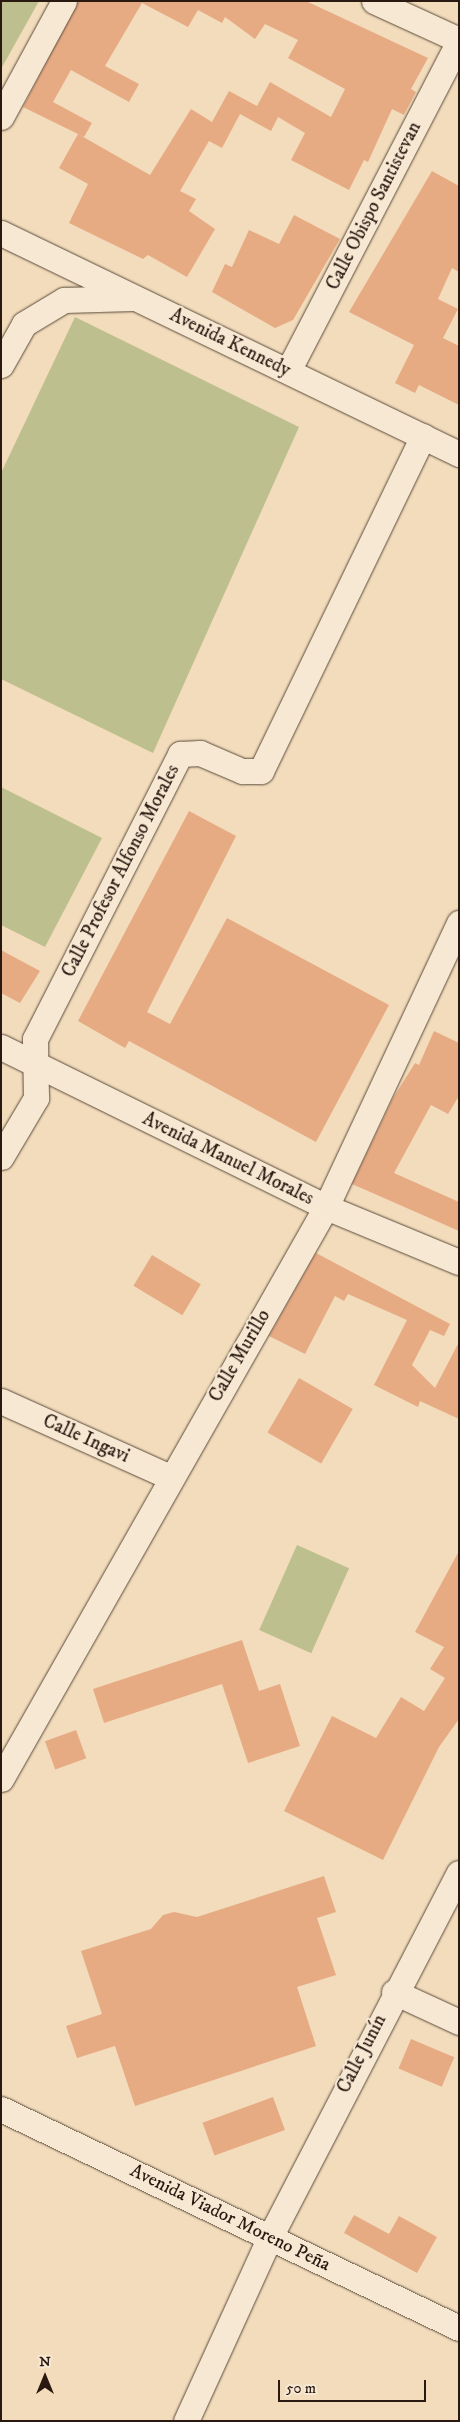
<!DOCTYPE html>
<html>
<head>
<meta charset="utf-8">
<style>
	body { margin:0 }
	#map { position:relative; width:460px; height:2422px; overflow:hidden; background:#f2dcbb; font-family:"IM FELL DW Pica",serif }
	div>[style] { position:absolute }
	.green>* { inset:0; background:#bebf8e; transform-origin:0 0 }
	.building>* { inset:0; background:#e7ab84; transform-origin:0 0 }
	.roads { filter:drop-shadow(0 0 1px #5b4a3c) drop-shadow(0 0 1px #5b4a3c) }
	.minor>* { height:25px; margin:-12.5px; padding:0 12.5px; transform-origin:12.5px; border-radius:12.5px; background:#f7e8d3 }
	span { translate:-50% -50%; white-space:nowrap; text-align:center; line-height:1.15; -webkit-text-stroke:4.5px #f7e8d3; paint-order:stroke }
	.street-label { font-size:19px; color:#291911 }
	.frame { position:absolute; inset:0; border:2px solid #291911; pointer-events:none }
	.north { position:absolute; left:20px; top:2352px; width:50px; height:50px; -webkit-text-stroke:4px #f7e8d3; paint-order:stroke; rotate:0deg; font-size:14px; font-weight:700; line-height:20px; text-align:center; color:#291911 }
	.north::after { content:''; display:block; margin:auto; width:18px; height:22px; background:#291911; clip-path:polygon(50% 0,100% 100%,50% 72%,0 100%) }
	.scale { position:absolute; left:278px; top:2380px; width:148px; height:22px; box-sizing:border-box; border:2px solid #291911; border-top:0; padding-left:6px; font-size:15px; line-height:18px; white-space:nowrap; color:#291911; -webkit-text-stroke:4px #f7e8d3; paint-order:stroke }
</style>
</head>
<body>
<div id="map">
	<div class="green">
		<i style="clip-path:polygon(1px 1px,39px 1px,1px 69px)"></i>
		<i style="clip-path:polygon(75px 317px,299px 427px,153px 753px,1px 679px,1px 473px)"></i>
		<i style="clip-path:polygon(1px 787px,102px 838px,45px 947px,1px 925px)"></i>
		<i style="left:297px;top:1545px;width:57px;height:93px;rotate:24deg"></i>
	</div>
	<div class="building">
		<i style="clip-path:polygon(evenodd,78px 1px,306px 1px,428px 58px,411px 89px,416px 92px,404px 115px,392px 109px,368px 162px,364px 160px,349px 190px,291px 160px,305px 133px,278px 117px,271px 131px,240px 114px,222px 148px,209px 141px,180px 191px,196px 199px,189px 211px,215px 229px,187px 277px,148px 255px,143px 259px,69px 223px,88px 184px,59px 168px,78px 134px,23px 107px,78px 1px,142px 3px,188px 27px,198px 10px,222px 23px,225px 17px,255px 39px,265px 24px,298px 40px,288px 58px,345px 89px,331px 117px,270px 82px,257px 106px,229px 91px,212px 122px,191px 109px,150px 175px,78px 134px,84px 137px,92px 123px,53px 102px,71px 70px,129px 102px,139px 84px,105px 66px,142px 3px)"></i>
		<i style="clip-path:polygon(432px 171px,459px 186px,459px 272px,452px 268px,438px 299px,458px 309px,443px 338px,459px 346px,459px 405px,419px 385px,415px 393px,395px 383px,414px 345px,349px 312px)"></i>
		<i style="clip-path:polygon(294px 215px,340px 239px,293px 320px,275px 328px,212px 292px,225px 264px,232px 267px,249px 230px,279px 244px)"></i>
		<i style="clip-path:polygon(189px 811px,236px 836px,147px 1012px,170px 1024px,227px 918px,389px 1005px,316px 1142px,129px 1041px,125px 1048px,78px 1021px)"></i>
		<i style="clip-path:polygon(1px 950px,40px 971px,20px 1003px,1px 993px)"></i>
		<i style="clip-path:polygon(434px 1031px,459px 1043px,459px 1096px,448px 1114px,431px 1105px,394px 1173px,459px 1202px,459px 1231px,352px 1184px,393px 1098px,415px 1063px,419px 1065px)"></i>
		<i style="clip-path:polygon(316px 1253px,450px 1324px,444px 1336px,430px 1330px,412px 1365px,435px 1388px,459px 1342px,459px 1419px,420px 1401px,418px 1407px,374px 1385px,407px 1320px,348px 1294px,344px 1301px,335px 1296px,305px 1354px,269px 1336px)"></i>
		<i style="left:152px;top:1255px;width:57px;height:36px;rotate:31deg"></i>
		<i style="left:299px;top:1378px;width:62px;height:63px;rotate:30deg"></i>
		<i style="clip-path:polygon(459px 1551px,459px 1719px,439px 1747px,383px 1860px,284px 1811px,332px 1716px,376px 1738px,401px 1697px,424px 1711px,445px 1678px,430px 1669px,444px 1647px,415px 1632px)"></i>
		<i style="clip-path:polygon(242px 1640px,259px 1691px,280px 1684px,300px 1746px,248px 1763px,222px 1684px,104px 1723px,93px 1689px)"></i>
		<i style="left:76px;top:1730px;width:30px;height:33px;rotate:70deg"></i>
		<i style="clip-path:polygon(324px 1876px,336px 1912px,317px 1918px,336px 1975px,297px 1987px,316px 2046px,135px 2106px,115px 2046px,77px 2058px,66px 2026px,102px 2014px,81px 1951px,151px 1929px,163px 1915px,174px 1912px,197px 1917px)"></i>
		<i style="left:411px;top:2039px;width:47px;height:32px;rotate:23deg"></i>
		<i style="left:273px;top:2097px;width:35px;height:75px;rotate:70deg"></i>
		<i style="clip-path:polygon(354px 2215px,389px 2234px,399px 2216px,437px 2237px,417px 2273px,344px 2233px)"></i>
	</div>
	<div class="roads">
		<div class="minor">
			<i style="left:374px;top:1px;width:94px;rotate:24.6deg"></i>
			<i style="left:1px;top:117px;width:132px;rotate:-61.5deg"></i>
			<i style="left:1px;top:233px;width:509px;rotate:25.76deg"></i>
			<i style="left:1px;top:365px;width:47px;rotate:-60.7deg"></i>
			<i style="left:24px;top:324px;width:47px;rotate:-31deg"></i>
			<i style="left:64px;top:300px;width:69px;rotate:-1.7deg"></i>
			<i style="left:288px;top:371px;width:372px;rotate:-62.6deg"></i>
			<i style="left:1px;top:1047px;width:362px;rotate:26.2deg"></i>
			<i style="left:326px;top:1207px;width:144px;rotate:22.5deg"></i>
			<i style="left:1px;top:1157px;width:69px;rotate:-59.3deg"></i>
			<i style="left:36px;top:1098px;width:59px;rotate:-91deg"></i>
			<i style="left:35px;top:1039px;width:320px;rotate:-63deg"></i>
			<i style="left:180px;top:754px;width:20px;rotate:-3deg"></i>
			<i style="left:200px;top:753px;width:46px;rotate:23.2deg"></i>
			<i style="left:242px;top:771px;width:19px"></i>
			<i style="left:261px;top:771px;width:372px;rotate:-64.2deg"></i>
			<i style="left:1px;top:1401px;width:185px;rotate:24.2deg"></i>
			<i style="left:1px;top:1779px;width:658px;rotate:-60.4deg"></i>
			<i style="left:326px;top:1207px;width:314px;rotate:-64.9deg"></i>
			<i style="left:394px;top:1992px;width:72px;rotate:24.8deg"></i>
			<i style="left:1px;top:2109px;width:508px;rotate:25.56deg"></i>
			<i style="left:186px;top:2421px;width:202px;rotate:-65.5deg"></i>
			<i style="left:270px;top:2237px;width:410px;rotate:-62.6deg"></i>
		</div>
	</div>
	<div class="street-label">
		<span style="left:374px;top:206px;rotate:-63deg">Calle Obispo Santistevan</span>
		<span style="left:230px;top:343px;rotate:26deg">Avenida Kennedy</span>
		<span style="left:121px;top:871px;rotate:-63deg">Calle Profesor Alfonso Morales</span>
		<span style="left:228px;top:1159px;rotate:26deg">Avenida Manuel Morales</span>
		<span style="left:240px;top:1356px;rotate:-60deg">Calle Murillo</span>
		<span style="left:86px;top:1439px;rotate:24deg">Calle Ingavi</span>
		<span style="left:362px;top:2054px;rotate:-63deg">Calle Junín</span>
		<span style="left:230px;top:2218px;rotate:26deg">Avenida Viador Moreno Peña</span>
	</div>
	<div class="frame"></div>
	<div class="north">N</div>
	<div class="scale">50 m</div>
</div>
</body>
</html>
